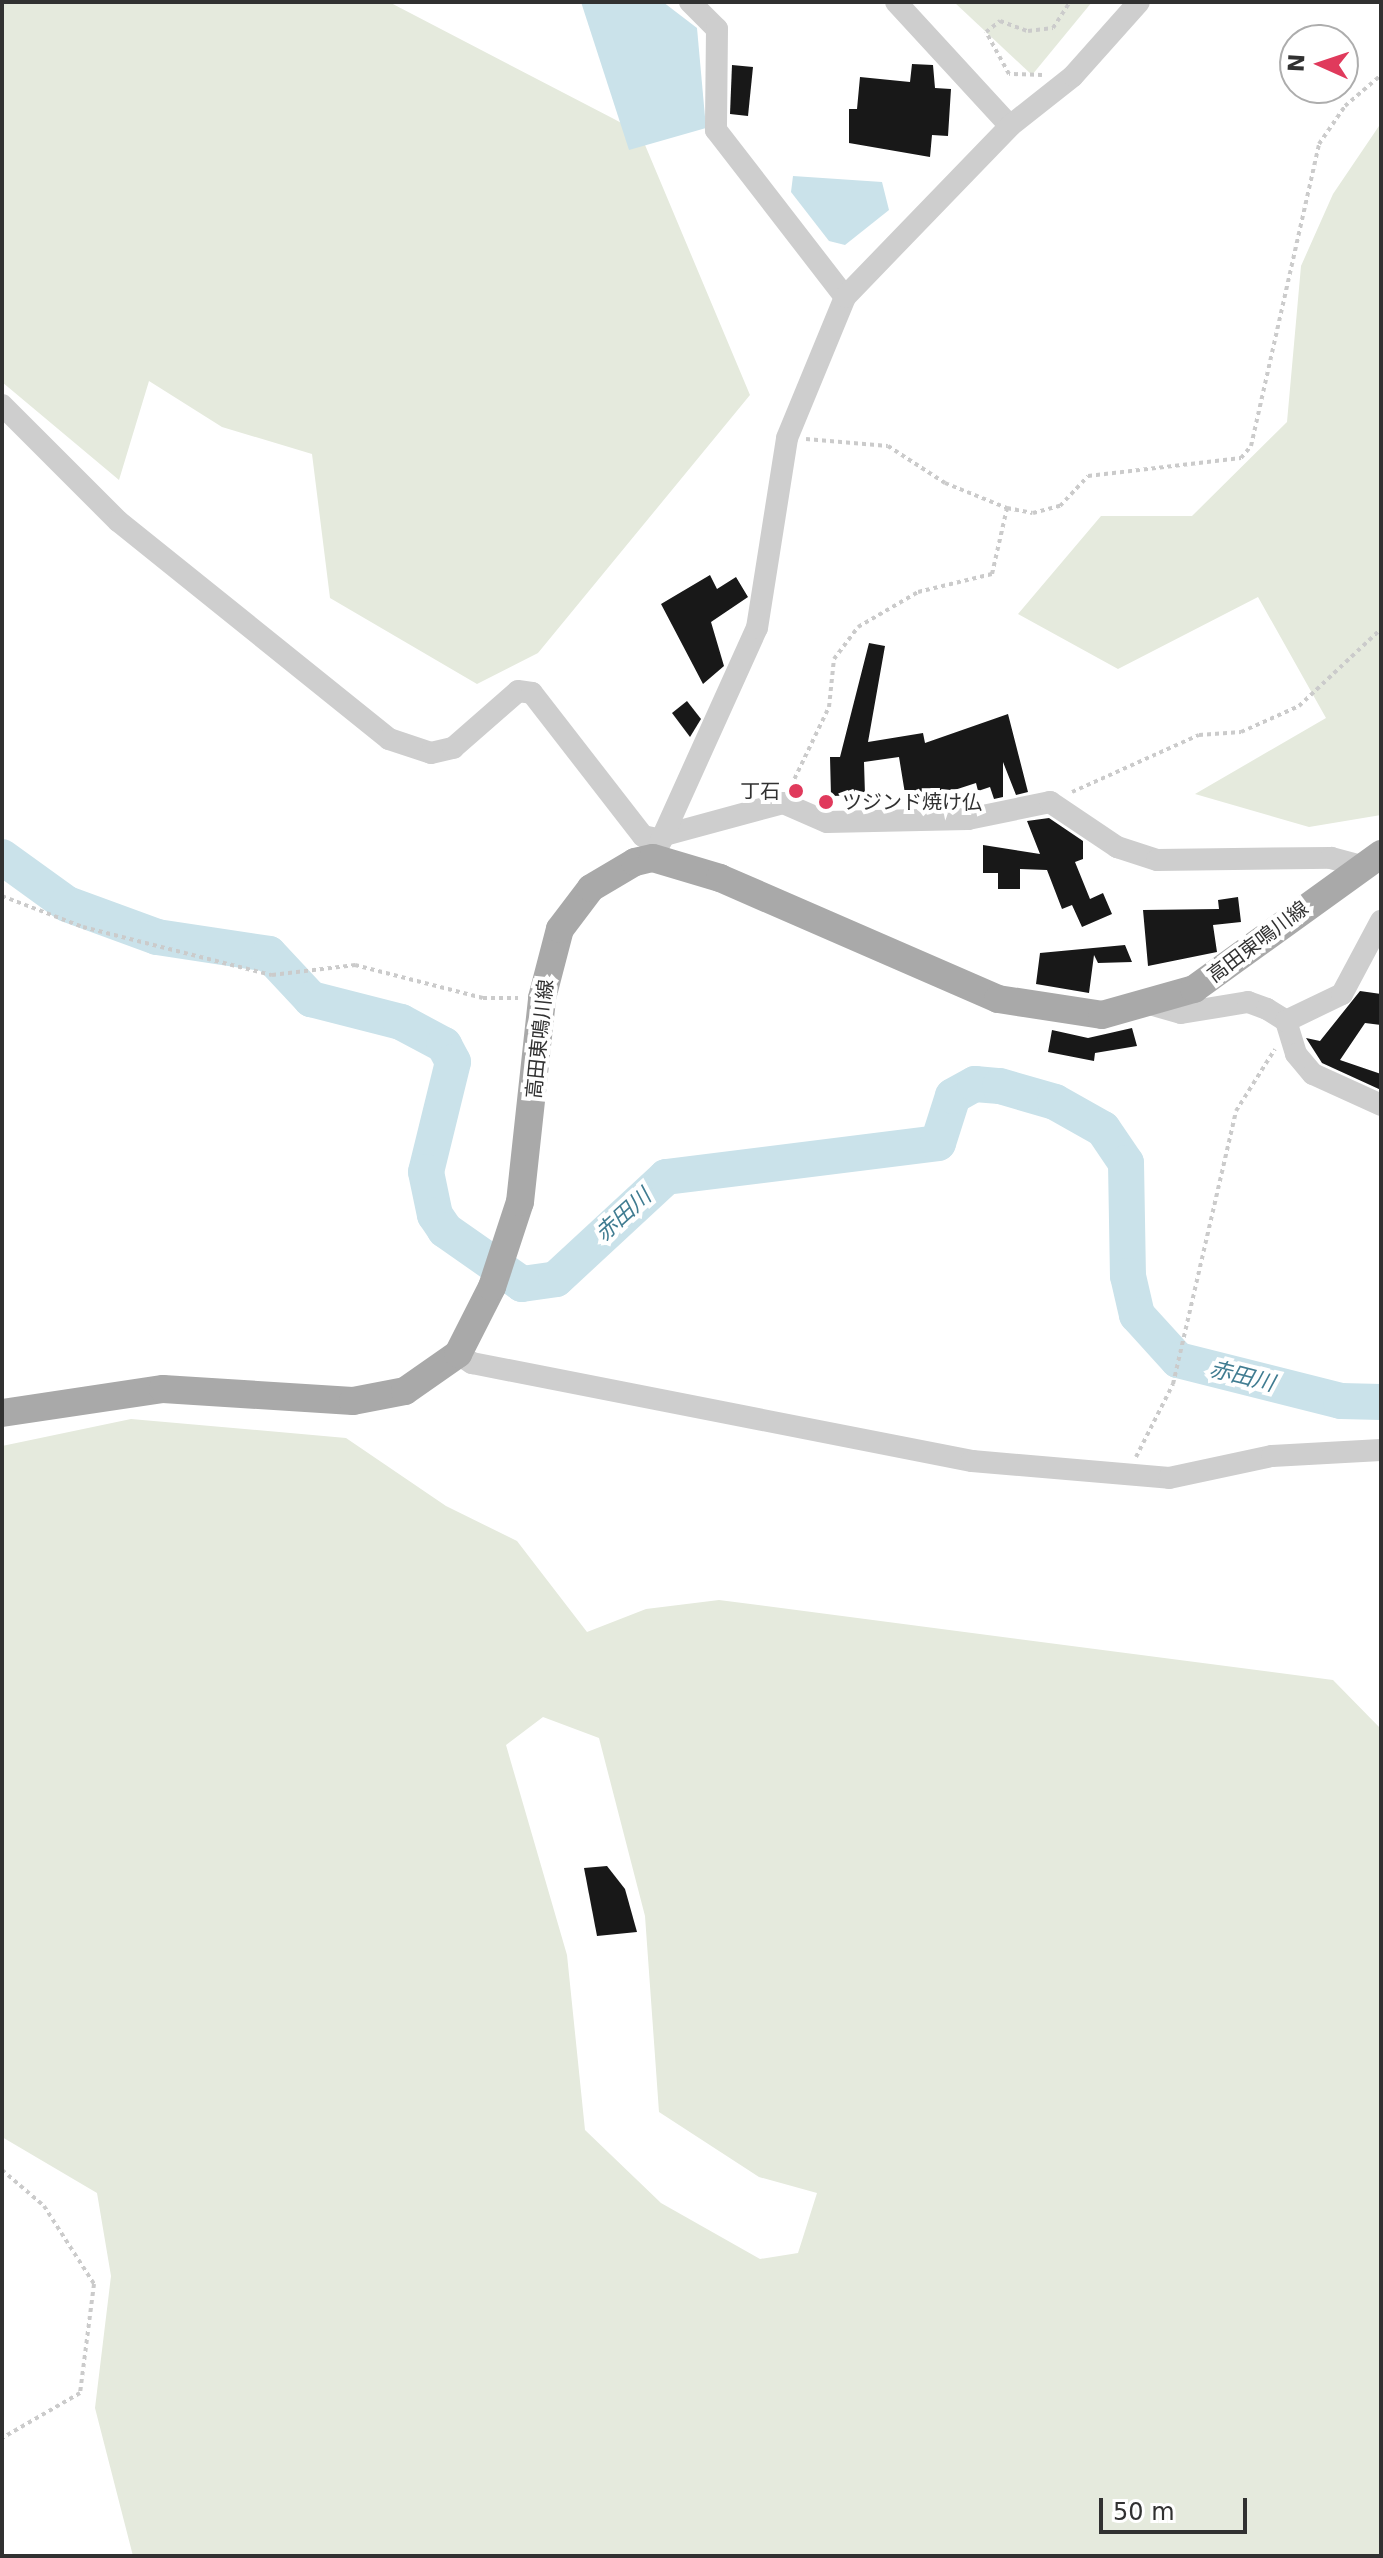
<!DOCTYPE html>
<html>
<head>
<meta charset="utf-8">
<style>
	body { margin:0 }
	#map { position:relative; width:1383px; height:2558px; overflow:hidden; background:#fff; font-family:"DejaVu Sans","Noto Sans JP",sans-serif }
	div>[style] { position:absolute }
	.green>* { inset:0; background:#e5eadd }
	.water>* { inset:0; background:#cae2ea }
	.river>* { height:36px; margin:-18px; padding:0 18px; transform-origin:18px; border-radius:18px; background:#cae2ea }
	.building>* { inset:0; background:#181818 }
	.path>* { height:4px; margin-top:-2px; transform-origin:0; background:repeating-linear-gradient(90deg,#cbcbcb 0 4px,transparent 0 8px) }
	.minor>* { height:22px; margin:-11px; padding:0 11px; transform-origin:11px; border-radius:11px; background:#cecece }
	.major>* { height:28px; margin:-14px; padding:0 14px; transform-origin:14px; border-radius:14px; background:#a9a9a9 }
	.dots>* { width:22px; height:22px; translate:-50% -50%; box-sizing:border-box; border:4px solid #fff; border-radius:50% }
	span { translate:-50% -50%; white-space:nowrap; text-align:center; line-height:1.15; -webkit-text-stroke:8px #fff; paint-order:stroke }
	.poi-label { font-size:20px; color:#313131 }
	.right { translate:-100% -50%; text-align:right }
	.left { translate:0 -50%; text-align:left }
	.street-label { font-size:20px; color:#313131 }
	.water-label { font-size:22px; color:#407c91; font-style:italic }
	.frame { position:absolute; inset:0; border:4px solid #313131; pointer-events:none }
	.north { position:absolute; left:1279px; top:24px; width:80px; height:80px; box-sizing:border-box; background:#fff; border:2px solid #adadad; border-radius:50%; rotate:273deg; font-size:22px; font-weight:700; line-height:32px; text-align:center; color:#313131 }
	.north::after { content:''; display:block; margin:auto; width:28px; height:36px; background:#e03a5c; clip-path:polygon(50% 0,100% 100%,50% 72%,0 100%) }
	.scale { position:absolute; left:1099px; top:2498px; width:148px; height:36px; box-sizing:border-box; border:4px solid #313131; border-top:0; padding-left:10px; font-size:24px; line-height:28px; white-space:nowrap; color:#313131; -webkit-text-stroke:6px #fff; paint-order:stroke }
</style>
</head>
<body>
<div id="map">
	<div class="green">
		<i style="clip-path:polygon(2px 2px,389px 2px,614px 119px,640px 133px,750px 395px,538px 653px,477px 684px,330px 598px,312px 454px,222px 427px,149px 381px,119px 480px,2px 382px)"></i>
		<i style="clip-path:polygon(954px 2px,1092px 2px,1032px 75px)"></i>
		<i style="clip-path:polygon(1381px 123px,1381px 815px,1309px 827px,1195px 794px,1326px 718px,1258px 597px,1118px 669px,1018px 614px,1101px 516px,1192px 516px,1287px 422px,1301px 266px,1333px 194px)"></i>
		<i style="clip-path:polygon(evenodd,131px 1419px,346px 1438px,446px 1506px,517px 1541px,587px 1632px,646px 1609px,719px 1600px,1333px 1680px,1381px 1729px,1381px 2556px,133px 2556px,95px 2408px,111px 2276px,97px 2193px,2px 2137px,2px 1446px,131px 1419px,543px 1717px,599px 1738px,645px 1916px,659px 2112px,759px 2177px,817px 2193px,798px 2253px,760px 2259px,661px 2203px,585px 2130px,567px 1955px,506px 1745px,543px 1717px)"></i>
	</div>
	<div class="water">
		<i style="clip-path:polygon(581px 2px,663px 2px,697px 28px,706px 128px,629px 150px)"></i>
		<i style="clip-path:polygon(793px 176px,882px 182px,889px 210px,845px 245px,829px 241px,791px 192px)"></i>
	</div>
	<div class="river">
		<i style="left:2px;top:857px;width:80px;rotate:35.9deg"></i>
		<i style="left:67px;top:904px;width:96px;rotate:20.1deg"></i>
		<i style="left:157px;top:937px;width:113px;rotate:8.6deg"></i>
		<i style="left:269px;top:954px;width:62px;rotate:47deg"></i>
		<i style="left:311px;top:999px;width:93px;rotate:14.3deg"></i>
		<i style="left:401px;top:1022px;width:49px;rotate:28.1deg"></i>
		<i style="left:444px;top:1045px;width:19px;rotate:62deg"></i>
		<i style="left:453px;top:1062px;width:113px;rotate:103.8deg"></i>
		<i style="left:426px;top:1172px;width:44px;rotate:78.2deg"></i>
		<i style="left:435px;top:1215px;width:18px;rotate:56deg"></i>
		<i style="left:445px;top:1230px;width:94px;rotate:35deg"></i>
		<i style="left:522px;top:1284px;width:34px;rotate:-8deg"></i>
		<i style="left:556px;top:1279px;width:150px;rotate:-42.8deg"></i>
		<i style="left:666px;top:1177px;width:274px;rotate:-7.1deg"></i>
		<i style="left:938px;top:1143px;width:49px;rotate:-72.3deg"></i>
		<i style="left:953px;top:1096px;width:25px;rotate:-29deg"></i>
		<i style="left:975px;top:1084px;width:25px;rotate:5deg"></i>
		<i style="left:1000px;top:1086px;width:57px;rotate:16.2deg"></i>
		<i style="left:1055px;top:1102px;width:55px;rotate:29.4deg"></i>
		<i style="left:1103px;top:1129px;width:41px;rotate:55.9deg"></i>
		<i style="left:1126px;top:1163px;width:113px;rotate:89deg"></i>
		<i style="left:1128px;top:1276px;width:40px;rotate:77deg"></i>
		<i style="left:1137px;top:1315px;width:61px;rotate:47.7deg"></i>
		<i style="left:1178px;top:1360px;width:168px;rotate:14.1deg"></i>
		<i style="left:1341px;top:1401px;width:40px;rotate:1.4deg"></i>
	</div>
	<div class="building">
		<i style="clip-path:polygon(912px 64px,933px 65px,935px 88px,951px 89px,948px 136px,932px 135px,930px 157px,849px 143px,849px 109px,857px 109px,860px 77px,910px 82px)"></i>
		<i style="clip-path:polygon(732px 65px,753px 67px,748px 116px,730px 114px)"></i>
		<i style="clip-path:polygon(710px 575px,717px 589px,736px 577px,748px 597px,711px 622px,724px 666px,703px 684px,661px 604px)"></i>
		<i style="clip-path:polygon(869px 643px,885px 646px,868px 742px,923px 733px,925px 743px,1008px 714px,1028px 792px,1016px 795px,1003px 762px,1003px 797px,994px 799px,990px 787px,978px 791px,976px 783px,936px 796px,936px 805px,907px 806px,899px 757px,864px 762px,865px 795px,831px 796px,830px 757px,840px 757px)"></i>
		<i style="clip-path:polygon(687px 701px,701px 719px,690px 737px,672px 713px)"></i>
		<i style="clip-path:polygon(1049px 818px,1083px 841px,1083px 859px,1075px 862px,1090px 899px,1103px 893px,1112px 914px,1082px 927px,1072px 905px,1062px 909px,1047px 870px,1020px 869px,1020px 889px,998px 889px,998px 873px,983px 873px,983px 845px,1040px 854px,1027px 821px)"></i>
		<i style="clip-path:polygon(1238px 897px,1241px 922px,1213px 925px,1217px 952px,1148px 966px,1143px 910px,1219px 909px,1218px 900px)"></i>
		<i style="clip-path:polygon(1125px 945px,1132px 962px,1098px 963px,1094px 955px,1089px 993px,1036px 984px,1040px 953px)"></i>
		<i style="clip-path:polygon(1360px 991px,1381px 994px,1381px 1025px,1365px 1023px,1340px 1060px,1381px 1074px,1381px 1090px,1322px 1063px,1306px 1038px,1320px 1041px)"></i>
		<i style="clip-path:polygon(1132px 1028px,1137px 1046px,1095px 1053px,1094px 1061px,1048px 1052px,1052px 1030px,1088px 1038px)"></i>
		<i style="clip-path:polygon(607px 1866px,625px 1889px,637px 1932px,597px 1936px,584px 1868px)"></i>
	</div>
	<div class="path">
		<i style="left:1042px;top:75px;width:33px;rotate:-178deg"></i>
		<i style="left:1009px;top:74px;width:48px;rotate:-118.7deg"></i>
		<i style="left:986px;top:32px;width:18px;rotate:-38deg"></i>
		<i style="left:1000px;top:21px;width:30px;rotate:20deg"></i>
		<i style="left:1028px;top:31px;width:25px;rotate:-7deg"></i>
		<i style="left:1053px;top:28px;width:31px;rotate:-57deg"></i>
		<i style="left:806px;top:439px;width:82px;rotate:4.9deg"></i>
		<i style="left:888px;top:446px;width:68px;rotate:33deg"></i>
		<i style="left:945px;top:483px;width:67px;rotate:22deg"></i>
		<i style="left:791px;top:786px;width:88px;rotate:-64.3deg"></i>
		<i style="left:829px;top:707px;width:48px;rotate:-84.1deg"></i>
		<i style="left:834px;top:659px;width:40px;rotate:-53deg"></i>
		<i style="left:858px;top:627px;width:69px;rotate:-30.3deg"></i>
		<i style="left:918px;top:592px;width:76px;rotate:-13.7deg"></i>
		<i style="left:992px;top:574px;width:68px;rotate:-77.2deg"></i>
		<i style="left:1007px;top:508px;width:26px;rotate:11deg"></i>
		<i style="left:1033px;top:513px;width:28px;rotate:-15deg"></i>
		<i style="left:1060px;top:506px;width:41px;rotate:-47deg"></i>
		<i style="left:1088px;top:476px;width:154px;rotate:-6.7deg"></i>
		<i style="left:1241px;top:458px;width:16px;rotate:-50deg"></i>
		<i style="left:1251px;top:446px;width:310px;rotate:-77.3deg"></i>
		<i style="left:1319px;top:144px;width:46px;rotate:-55.6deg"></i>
		<i style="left:1345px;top:106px;width:48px;rotate:-40.7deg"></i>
		<i style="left:1072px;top:792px;width:139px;rotate:-24.2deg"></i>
		<i style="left:1199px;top:735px;width:42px;rotate:-4.1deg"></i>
		<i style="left:1241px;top:732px;width:64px;rotate:-24.1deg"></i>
		<i style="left:1299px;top:706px;width:112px;rotate:-43.2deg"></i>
		<i style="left:2px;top:896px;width:87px;rotate:20.9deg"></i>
		<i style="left:83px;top:927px;width:195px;rotate:14.3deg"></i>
		<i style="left:272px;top:975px;width:84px;rotate:-6.9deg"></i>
		<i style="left:355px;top:965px;width:132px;rotate:14.5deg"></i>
		<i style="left:483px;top:998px;width:35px"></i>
		<i style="left:1136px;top:1457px;width:82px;rotate:-63.1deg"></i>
		<i style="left:1173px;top:1384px;width:280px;rotate:-77deg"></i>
		<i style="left:1236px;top:1111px;width:73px;rotate:-57.8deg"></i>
		<i style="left:2px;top:2170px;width:55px;rotate:40.6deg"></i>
		<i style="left:44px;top:2206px;width:93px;rotate:57.3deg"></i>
		<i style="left:94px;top:2284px;width:110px;rotate:97.3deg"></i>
		<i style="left:80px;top:2393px;width:90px;rotate:150deg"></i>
	</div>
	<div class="minor">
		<i style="left:690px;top:2px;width:38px;rotate:45deg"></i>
		<i style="left:717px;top:29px;width:101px;rotate:90.6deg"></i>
		<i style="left:716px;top:130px;width:211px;rotate:52.3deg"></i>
		<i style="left:896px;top:2px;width:168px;rotate:47.4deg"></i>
		<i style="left:2px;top:405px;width:164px;rotate:45deg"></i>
		<i style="left:118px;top:521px;width:348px;rotate:38.8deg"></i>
		<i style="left:389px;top:739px;width:44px;rotate:18.4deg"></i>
		<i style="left:431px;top:753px;width:23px;rotate:-13deg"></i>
		<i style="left:453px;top:748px;width:86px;rotate:-41.2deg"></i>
		<i style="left:518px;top:691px;width:14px;rotate:8deg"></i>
		<i style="left:532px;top:693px;width:181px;rotate:52.2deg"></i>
		<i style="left:643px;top:836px;width:19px;rotate:12deg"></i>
		<i style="left:665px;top:835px;width:122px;rotate:-15.2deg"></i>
		<i style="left:783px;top:803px;width:48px;rotate:23.4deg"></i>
		<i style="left:827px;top:822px;width:141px;rotate:-1.2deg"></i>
		<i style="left:968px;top:819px;width:84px;rotate:-11.7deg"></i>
		<i style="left:1050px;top:802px;width:81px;rotate:33.9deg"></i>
		<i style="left:1117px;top:847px;width:42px;rotate:18deg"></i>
		<i style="left:1157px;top:860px;width:174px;rotate:-0.7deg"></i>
		<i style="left:1331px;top:858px;width:28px;rotate:15deg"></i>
		<i style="left:653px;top:858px;width:252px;rotate:-65.7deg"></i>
		<i style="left:757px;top:628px;width:192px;rotate:-81deg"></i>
		<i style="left:787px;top:438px;width:152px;rotate:-67.6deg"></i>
		<i style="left:845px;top:297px;width:238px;rotate:-46deg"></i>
		<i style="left:1010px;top:126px;width:80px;rotate:-38.4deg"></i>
		<i style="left:1073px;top:76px;width:99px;rotate:-48.3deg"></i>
		<i style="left:1153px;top:1005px;width:29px;rotate:16deg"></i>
		<i style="left:1181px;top:1013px;width:68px;rotate:-9.3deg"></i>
		<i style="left:1248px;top:1002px;width:20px;rotate:20deg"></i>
		<i style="left:1267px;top:1009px;width:22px;rotate:32deg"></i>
		<i style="left:1286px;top:1021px;width:34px;rotate:73deg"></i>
		<i style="left:1296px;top:1054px;width:26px;rotate:50deg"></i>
		<i style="left:1313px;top:1074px;width:75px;rotate:24.5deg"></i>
		<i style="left:1286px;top:1021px;width:62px;rotate:-25.7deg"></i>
		<i style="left:1342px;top:994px;width:83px;rotate:-61.9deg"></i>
		<i style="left:458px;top:1354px;width:17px;rotate:33deg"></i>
		<i style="left:472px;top:1363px;width:510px;rotate:11.09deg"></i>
		<i style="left:972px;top:1461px;width:198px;rotate:4.9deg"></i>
		<i style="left:1169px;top:1478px;width:105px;rotate:-12.1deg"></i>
		<i style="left:1272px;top:1456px;width:109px;rotate:-3.2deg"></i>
	</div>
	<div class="major">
		<i style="left:2px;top:1413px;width:163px;rotate:-8.5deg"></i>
		<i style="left:163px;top:1389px;width:190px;rotate:3.6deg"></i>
		<i style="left:353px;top:1401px;width:53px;rotate:-10.9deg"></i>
		<i style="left:405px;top:1391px;width:65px;rotate:-34.9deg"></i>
		<i style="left:458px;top:1354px;width:75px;rotate:-63.1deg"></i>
		<i style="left:492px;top:1287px;width:89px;rotate:-71.8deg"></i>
		<i style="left:520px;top:1202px;width:205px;rotate:-83.8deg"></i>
		<i style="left:542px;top:998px;width:71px;rotate:-75.4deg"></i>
		<i style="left:560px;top:929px;width:51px;rotate:-52.9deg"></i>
		<i style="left:591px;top:888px;width:51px;rotate:-30.6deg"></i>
		<i style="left:635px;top:862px;width:18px;rotate:-13deg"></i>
		<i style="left:653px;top:858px;width:70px;rotate:16.6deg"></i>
		<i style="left:720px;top:878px;width:303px;rotate:23.5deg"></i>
		<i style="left:998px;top:999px;width:105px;rotate:8.7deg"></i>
		<i style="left:1102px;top:1015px;width:96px;rotate:-15.8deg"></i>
		<i style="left:1194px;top:989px;width:231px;rotate:-35.8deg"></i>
	</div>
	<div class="dots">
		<i style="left:796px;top:791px;background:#e03a5c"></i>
		<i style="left:826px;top:802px;background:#e03a5c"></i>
	</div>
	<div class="poi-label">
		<span class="right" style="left:780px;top:791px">丁石</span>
		<span class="left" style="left:842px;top:802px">ツジンド焼け仏</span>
	</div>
	<div class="street-label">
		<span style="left:1258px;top:942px;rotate:-37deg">高田東鳴川線</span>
		<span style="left:540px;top:1039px;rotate:-84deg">高田東鳴川線</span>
	</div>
	<div class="water-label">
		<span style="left:623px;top:1215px;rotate:-42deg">赤田川</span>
		<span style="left:1242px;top:1376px;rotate:14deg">赤田川</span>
	</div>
	<div class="frame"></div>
	<div class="north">N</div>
	<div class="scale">50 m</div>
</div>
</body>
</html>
